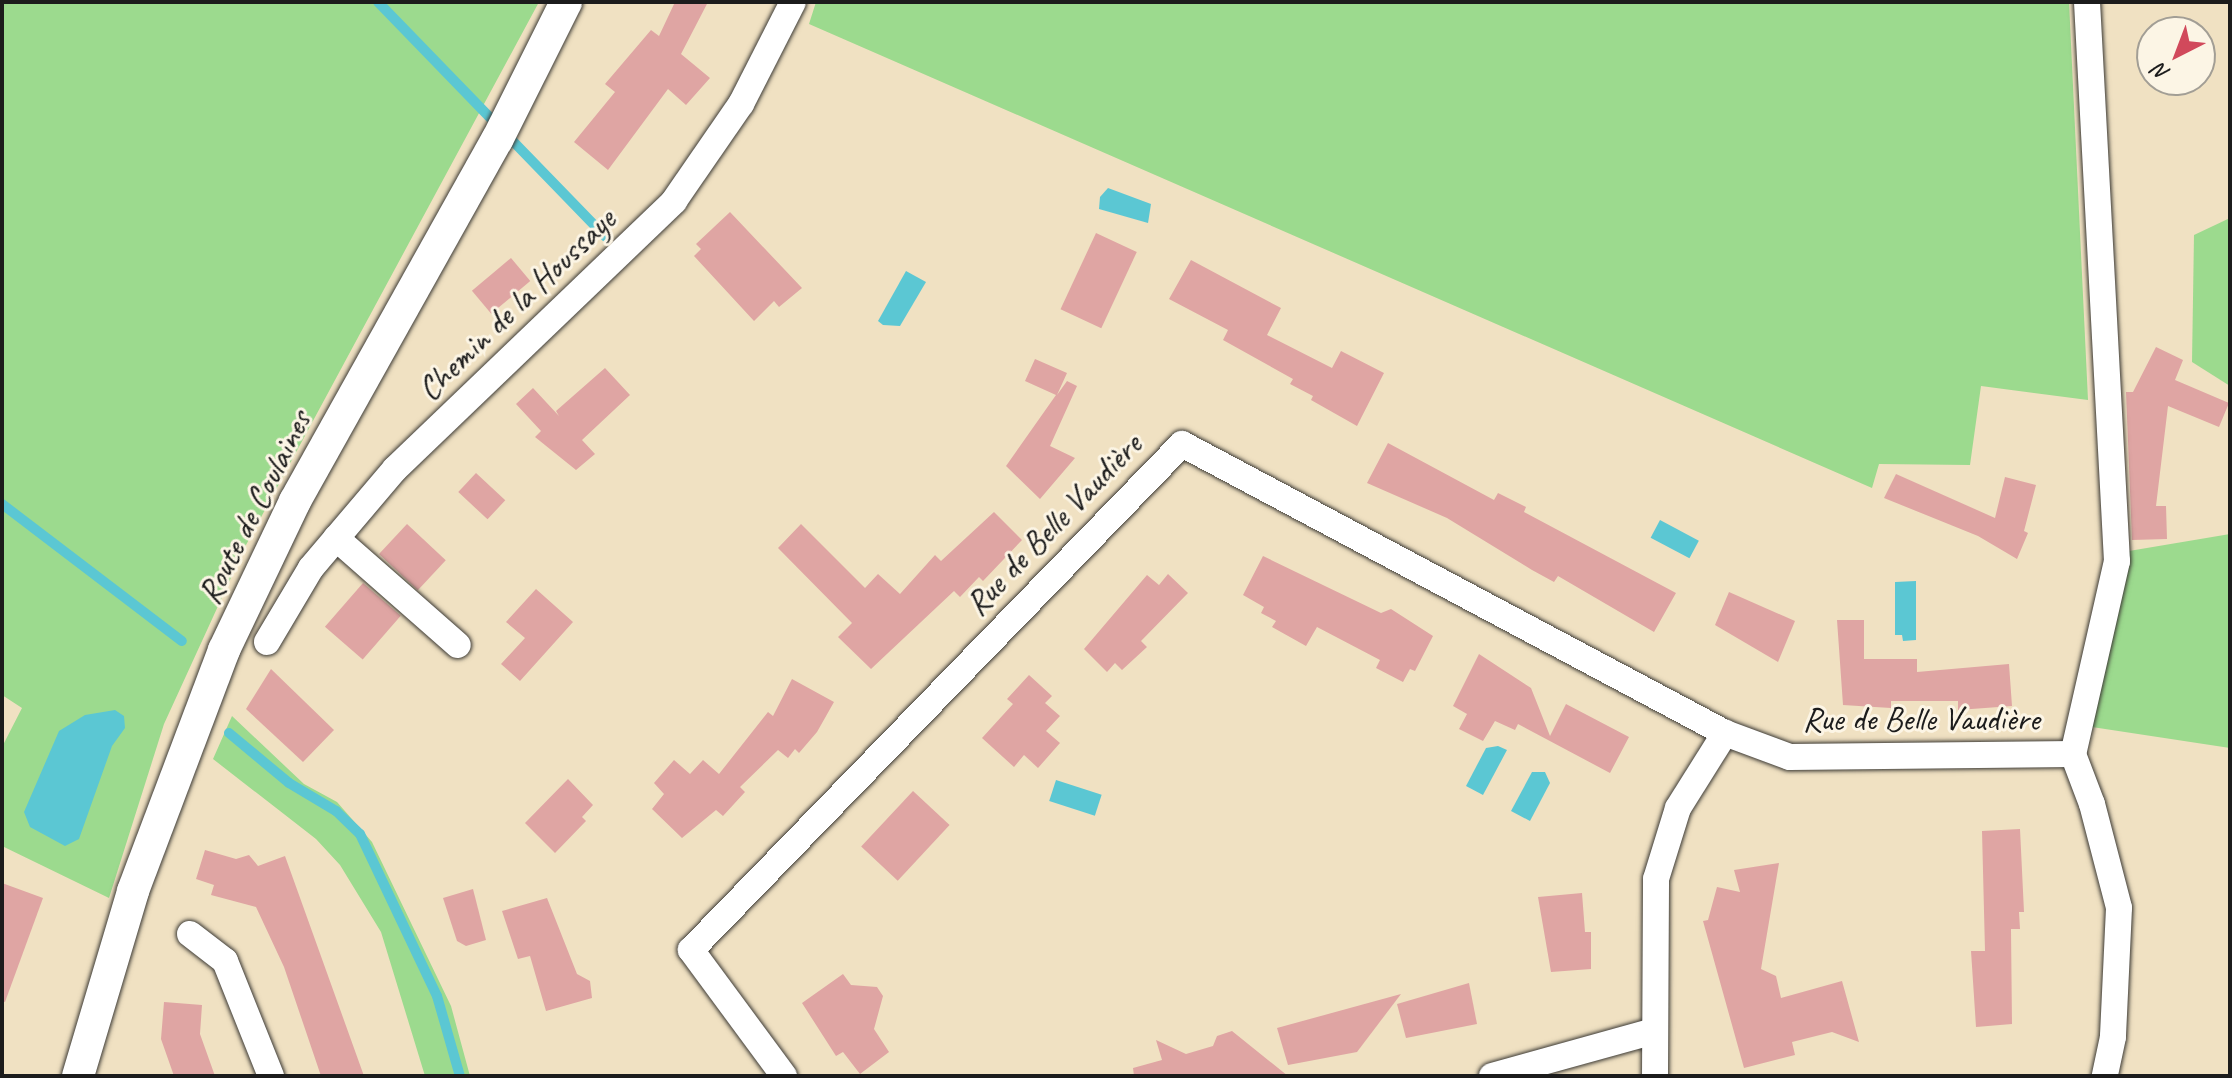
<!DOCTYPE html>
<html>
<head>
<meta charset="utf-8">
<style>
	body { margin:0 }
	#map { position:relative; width:2232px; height:1078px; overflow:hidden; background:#f0e1c2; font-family:Caveat,sans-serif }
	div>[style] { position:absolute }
	.green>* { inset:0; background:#9cda8e }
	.water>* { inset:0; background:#5bc7d3; transform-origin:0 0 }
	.stream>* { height:10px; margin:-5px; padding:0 5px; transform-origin:5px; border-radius:5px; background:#5bc7d3 }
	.building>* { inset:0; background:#dfa5a3; transform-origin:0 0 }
	.roads { filter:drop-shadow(0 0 2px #3c3a35) drop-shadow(0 0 2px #3c3a35) }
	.minor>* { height:26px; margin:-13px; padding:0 13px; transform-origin:13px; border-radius:13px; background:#fff }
	.tertiary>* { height:32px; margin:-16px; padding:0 16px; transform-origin:16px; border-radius:16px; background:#fff }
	span { translate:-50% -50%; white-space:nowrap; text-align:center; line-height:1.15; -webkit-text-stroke:6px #fcf5e5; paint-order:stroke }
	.street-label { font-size:34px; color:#1c1c1c }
	.frame { position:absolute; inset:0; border:4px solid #1c1c1c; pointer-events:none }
	.north { position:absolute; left:2136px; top:16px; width:80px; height:80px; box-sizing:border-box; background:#fcf5e5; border:2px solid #a29e95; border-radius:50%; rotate:222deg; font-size:22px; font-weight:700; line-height:32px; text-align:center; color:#1c1c1c }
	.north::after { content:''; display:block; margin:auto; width:28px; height:36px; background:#d1495b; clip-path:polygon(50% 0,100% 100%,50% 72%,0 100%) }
</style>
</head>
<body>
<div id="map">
	<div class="green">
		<i style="clip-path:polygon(2px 2px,539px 2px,246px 545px,164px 724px,109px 898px,2px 846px,2px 747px,22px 708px,2px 695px)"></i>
		<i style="clip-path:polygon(816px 2px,2069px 2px,2088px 400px,1981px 386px,1970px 465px,1879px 464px,1872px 488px,809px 24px)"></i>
		<i style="clip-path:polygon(2230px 218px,2230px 386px,2192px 362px,2194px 235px)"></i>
		<i style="clip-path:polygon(2230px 534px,2230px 748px,2092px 727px,2129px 551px)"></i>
		<i style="clip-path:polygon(232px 716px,304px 784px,337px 802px,372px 842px,451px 1006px,470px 1076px,425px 1076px,381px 932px,340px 865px,316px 839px,213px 759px)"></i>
	</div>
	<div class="water">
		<i style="clip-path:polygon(1108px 188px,1151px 204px,1148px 223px,1099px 209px,1100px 197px)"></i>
		<i style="clip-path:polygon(906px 271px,926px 282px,900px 326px,883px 325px,878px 321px)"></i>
		<i style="left:1660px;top:520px;width:44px;height:20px;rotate:28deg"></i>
		<i style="clip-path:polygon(1916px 581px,1916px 640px,1903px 641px,1902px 635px,1895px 635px,1895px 582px)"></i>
		<i style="clip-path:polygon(115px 710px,124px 716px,125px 728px,112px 746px,79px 839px,65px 846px,30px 827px,24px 812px,59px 731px,85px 715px)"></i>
		<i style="clip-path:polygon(1498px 746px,1507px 750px,1483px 795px,1466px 786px,1486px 748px)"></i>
		<i style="clip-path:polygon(1532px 772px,1545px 772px,1550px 783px,1530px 821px,1511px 811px)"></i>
		<i style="left:1056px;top:780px;width:48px;height:22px;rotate:18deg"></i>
	</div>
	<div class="stream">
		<i style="left:378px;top:2px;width:327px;rotate:45.9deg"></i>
		<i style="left:2px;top:504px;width:226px;rotate:37.3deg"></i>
		<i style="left:229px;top:733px;width:78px;rotate:39.8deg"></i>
		<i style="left:289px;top:783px;width:55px;rotate:30.8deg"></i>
		<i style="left:336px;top:811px;width:33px;rotate:44deg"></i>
		<i style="left:360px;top:834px;width:179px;rotate:64.6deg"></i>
		<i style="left:437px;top:996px;width:83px;rotate:74deg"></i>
	</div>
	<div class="building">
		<i style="clip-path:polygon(675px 2px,708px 2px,681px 54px,710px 78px,686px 105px,668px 89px,608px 170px,574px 142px,615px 92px,605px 84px,651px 30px,659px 36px)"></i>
		<i style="clip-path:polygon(730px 212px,802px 288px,779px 307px,774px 301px,754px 321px,694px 256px,701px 249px,696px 244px)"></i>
		<i style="left:1096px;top:233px;width:45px;height:84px;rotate:25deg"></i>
		<i style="left:511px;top:258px;width:30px;height:51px;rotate:50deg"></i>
		<i style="clip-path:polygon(1191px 260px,1281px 308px,1267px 335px,1332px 368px,1341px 351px,1384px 373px,1357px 426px,1311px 400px,1313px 396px,1290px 384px,1293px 379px,1223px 340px,1228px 330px,1169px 299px)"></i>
		<i style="clip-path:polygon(2156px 347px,2183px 360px,2175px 380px,2229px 403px,2219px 427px,2168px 406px,2156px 506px,2166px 506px,2167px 539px,2132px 540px,2126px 392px,2133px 392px)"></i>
		<i style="clip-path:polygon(1035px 359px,1067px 373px,1057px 395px,1067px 381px,1077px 386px,1050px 446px,1075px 458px,1040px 499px,1006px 466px,1056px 395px,1025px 381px)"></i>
		<i style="clip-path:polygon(605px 368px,630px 395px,582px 440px,595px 454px,576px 470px,535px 437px,541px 431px,516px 404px,533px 388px,559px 416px,556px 411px)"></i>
		<i style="clip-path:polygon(1388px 443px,1494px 500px,1498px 493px,1526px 507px,1524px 512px,1676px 593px,1654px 632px,1558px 576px,1554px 582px,1532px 570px,1447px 518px,1367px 483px)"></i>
		<i style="left:476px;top:473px;width:40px;height:26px;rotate:43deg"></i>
		<i style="clip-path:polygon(1896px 474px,1995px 518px,2005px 477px,2036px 485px,2024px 531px,2028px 533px,2017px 559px,1978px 536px,1884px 498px)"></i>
		<i style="clip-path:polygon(994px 512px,1022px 540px,983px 581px,979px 577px,960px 597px,954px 591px,871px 669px,838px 637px,852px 623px,778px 548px,801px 524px,865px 588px,878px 574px,900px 594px,935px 555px,941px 561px)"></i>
		<i style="left:407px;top:524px;width:53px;height:41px;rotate:43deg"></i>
		<i style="clip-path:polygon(1263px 556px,1381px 613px,1391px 609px,1433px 636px,1415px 671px,1410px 669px,1403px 682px,1376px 668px,1380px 660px,1317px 627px,1306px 646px,1272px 627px,1276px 621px,1261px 613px,1264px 607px,1243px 595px)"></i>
		<i style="clip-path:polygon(1168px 574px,1188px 593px,1141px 641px,1147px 647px,1122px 670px,1115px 663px,1107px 672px,1084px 649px,1147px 575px,1159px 585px)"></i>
		<i style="left:363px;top:583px;width:50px;height:58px;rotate:41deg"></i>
		<i style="clip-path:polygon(536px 589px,573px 622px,520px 681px,501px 664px,525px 638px,506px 622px)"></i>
		<i style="clip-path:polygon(1729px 592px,1795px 621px,1778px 662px,1715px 625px)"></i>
		<i style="clip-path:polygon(1837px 620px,1864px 620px,1864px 659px,1917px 659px,1917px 672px,2009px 664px,2012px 706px,1958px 710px,1958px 701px,1891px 701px,1891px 708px,1843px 705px)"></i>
		<i style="clip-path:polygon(1479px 654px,1531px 688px,1550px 736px,1566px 704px,1629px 737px,1610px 773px,1518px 724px,1515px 730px,1495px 721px,1483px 741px,1459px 729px,1467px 714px,1453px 706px)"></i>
		<i style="clip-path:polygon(271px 669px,334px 730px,303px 762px,246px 709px)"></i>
		<i style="clip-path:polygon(1029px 675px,1052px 696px,1045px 703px,1060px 716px,1046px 731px,1060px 743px,1038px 768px,1024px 755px,1014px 767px,982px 738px,1013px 704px,1007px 699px)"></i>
		<i style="clip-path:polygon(792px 679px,834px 702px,817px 732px,799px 753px,795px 749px,788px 758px,778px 750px,740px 787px,745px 792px,723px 816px,716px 810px,682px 838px,652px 809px,664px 794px,654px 783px,674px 760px,690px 774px,703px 760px,719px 774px,768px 712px,773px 716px)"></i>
		<i style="clip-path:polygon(568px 779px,593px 805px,582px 817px,586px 821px,555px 853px,525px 823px)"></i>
		<i style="left:913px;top:791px;width:50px;height:76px;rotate:43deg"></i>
		<i style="clip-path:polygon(2020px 829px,2024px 912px,2019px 912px,2020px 929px,2011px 929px,2012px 1024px,1976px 1027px,1971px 951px,1985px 951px,1982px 831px)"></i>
		<i style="clip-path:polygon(205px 850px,236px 859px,249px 855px,258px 866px,285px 856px,364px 1076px,321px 1076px,284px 967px,256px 907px,211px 895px,214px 885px,196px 879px)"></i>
		<i style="clip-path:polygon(1779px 863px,1761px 969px,1776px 976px,1781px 998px,1842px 981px,1859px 1042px,1832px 1032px,1792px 1042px,1795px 1055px,1744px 1068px,1703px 921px,1708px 920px,1717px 887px,1740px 892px,1734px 870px)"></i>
		<i style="clip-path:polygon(2px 883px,43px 898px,5px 1002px,2px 1001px)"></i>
		<i style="clip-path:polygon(473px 889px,486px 940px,466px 946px,457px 941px,443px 898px)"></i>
		<i style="clip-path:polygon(1582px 893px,1585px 932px,1591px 932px,1591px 969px,1551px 972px,1538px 897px)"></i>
		<i style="clip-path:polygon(547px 898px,577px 974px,590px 981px,592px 998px,546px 1011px,530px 956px,518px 959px,502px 911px)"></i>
		<i style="clip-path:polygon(843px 974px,851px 985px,877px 987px,883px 996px,874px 1029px,889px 1052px,860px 1074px,843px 1052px,836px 1056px,802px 1003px)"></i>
		<i style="clip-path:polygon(1469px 983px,1477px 1024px,1406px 1038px,1397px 1004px)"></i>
		<i style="clip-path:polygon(1401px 994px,1357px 1052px,1288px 1065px,1277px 1028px)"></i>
		<i style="clip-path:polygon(164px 1002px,202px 1005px,200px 1034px,215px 1076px,174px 1076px,161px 1039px)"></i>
		<i style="clip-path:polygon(1232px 1031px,1288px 1076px,1134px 1076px,1133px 1068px,1162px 1060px,1156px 1040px,1186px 1054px,1213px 1046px,1217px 1036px)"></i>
	</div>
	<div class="roads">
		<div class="minor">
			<i style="left:2087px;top:2px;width:560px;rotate:86.93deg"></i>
			<i style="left:2117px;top:561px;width:198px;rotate:102.8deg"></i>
			<i style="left:2073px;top:754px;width:53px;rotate:69.2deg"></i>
			<i style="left:2092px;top:804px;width:107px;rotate:75.4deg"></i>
			<i style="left:2119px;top:908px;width:129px;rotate:92.7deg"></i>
			<i style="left:2113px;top:1037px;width:40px;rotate:102deg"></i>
			<i style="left:336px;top:538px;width:162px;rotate:41.3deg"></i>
			<i style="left:267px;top:642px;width:86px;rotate:-59.3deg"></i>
			<i style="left:311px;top:568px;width:130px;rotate:-49.7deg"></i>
			<i style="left:395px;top:469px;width:387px;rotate:-43.8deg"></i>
			<i style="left:674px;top:201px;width:118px;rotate:-55.4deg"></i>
			<i style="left:741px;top:104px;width:114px;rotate:-63deg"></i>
			<i style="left:190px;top:934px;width:44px;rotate:37.6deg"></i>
			<i style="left:225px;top:961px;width:124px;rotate:68.2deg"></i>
			<i style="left:784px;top:1076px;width:157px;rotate:-126.4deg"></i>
			<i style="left:691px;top:950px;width:705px;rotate:-45.86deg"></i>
			<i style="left:1182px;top:444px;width:615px;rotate:28.02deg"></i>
			<i style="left:1725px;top:733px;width:69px;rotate:20.3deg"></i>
			<i style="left:1790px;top:757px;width:283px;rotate:-0.6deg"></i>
			<i style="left:1492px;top:1076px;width:168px;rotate:-15.5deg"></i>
			<i style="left:1655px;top:1076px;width:197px;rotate:-89.7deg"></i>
			<i style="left:1656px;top:879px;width:74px;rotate:-72.8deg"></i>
			<i style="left:1678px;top:808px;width:89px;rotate:-57.9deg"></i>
		</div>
		<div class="tertiary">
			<i style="left:78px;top:1076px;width:193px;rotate:-73.4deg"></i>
			<i style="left:133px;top:891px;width:258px;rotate:-69.3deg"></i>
			<i style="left:224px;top:650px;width:165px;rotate:-64.5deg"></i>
			<i style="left:295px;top:501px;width:414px;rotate:-60.8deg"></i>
			<i style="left:497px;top:140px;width:154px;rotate:-63.4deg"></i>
		</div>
	</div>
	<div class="street-label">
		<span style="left:516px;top:304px;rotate:-44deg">Chemin de la Houssaye</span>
		<span style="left:254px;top:507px;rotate:-63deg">Route de Coulaines</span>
		<span style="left:1053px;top:524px;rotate:-46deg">Rue de Belle Vaudière</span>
		<span style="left:1921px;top:719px">Rue de Belle Vaudière</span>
	</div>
	<div class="frame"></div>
	<div class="north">N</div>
</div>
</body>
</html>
